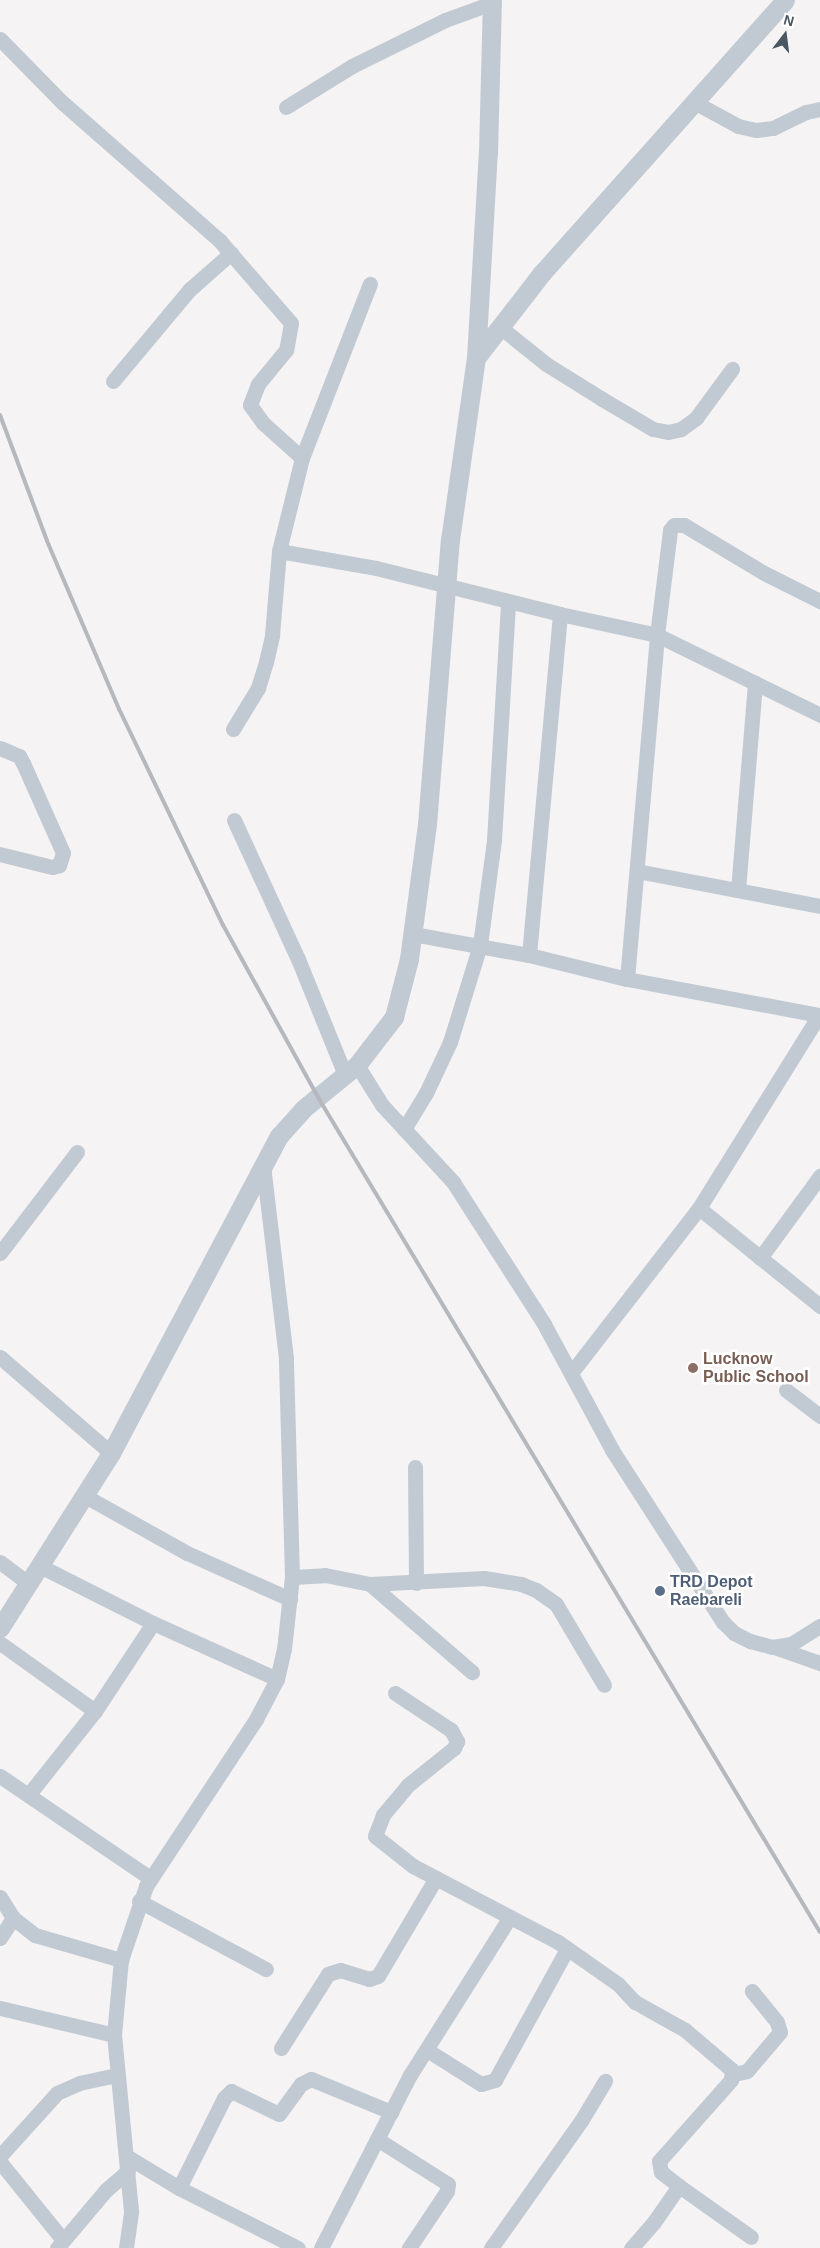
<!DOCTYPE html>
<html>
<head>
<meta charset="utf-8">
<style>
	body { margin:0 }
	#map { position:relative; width:820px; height:2248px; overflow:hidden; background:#f5f3f3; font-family:Arial,sans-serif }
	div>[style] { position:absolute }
	.minor>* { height:15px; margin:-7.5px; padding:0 7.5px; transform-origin:7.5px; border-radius:7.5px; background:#c1cad2 }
	.tertiary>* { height:19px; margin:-9.5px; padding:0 9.5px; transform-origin:9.5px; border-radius:9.5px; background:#c1cad2 }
	.rail>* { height:4px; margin:-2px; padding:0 2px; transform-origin:2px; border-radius:2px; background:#b5b8bd }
	.dots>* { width:14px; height:14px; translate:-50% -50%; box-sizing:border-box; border:2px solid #fff; border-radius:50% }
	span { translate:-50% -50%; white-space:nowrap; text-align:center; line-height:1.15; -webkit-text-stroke:5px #fff; paint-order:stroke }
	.education-label { font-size:16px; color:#785e54; font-weight:700 }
	.left { translate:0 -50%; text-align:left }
	.service-label { font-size:16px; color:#4e5e75; font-weight:700 }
	.north { position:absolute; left:760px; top:10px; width:50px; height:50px; -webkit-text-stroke:4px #fff; paint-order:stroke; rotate:15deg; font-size:14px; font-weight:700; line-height:20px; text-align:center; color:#4a5661 }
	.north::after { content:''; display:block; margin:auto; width:18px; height:22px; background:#4a5661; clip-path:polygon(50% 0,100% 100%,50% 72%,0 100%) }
</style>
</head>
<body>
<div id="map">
	<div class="minor">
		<i style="left:0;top:39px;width:90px;rotate:45.5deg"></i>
		<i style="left:63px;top:103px;width:209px;rotate:41.3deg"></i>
		<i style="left:220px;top:241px;width:108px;rotate:49.1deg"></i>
		<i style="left:291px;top:323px;width:27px;rotate:100deg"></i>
		<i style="left:286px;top:350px;width:44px;rotate:129.5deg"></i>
		<i style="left:258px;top:384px;width:22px;rotate:111deg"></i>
		<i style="left:250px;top:405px;width:22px;rotate:54deg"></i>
		<i style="left:263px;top:423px;width:52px;rotate:41.9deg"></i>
		<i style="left:694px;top:102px;width:50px;rotate:28.6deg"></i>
		<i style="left:738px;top:126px;width:18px;rotate:13deg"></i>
		<i style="left:756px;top:130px;width:17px;rotate:-7deg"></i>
		<i style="left:773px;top:128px;width:37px;rotate:-26deg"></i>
		<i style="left:806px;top:112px;width:14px;rotate:-12deg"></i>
		<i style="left:286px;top:107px;width:78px;rotate:-31.8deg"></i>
		<i style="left:352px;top:66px;width:104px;rotate:-26.3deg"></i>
		<i style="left:445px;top:20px;width:50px;rotate:-19.9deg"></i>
		<i style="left:500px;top:327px;width:59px;rotate:38.8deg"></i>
		<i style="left:546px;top:364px;width:66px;rotate:32deg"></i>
		<i style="left:602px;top:399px;width:59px;rotate:30.5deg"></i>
		<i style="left:653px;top:429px;width:15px;rotate:11deg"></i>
		<i style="left:668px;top:432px;width:13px;rotate:-13deg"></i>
		<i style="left:681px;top:429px;width:19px;rotate:-36deg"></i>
		<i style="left:696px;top:418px;width:61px;rotate:-53.7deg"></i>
		<i style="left:113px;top:381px;width:119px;rotate:-50.1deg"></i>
		<i style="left:189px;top:290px;width:56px;rotate:-41.4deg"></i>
		<i style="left:279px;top:551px;width:98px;rotate:9.9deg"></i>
		<i style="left:376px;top:568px;width:190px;rotate:14deg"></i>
		<i style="left:560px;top:614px;width:99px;rotate:12.2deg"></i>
		<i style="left:657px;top:635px;width:182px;rotate:26.1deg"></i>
		<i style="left:233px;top:729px;width:48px;rotate:-58.6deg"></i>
		<i style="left:258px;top:688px;width:27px;rotate:-73deg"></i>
		<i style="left:266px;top:662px;width:28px;rotate:-77deg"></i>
		<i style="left:272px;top:635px;width:84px;rotate:-85.2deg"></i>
		<i style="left:279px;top:551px;width:96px;rotate:-76.1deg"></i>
		<i style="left:302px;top:458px;width:187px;rotate:-68.7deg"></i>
		<i style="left:0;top:748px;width:21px;rotate:23deg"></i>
		<i style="left:19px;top:756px;width:8px;rotate:60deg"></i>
		<i style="left:23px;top:763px;width:98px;rotate:66deg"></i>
		<i style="left:63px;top:853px;width:13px;rotate:108deg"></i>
		<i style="left:59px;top:865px;width:7px;rotate:164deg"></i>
		<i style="left:52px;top:867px;width:54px;rotate:-166deg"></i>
		<i style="left:234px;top:820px;width:153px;rotate:65.3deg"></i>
		<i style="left:298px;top:959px;width:125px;rotate:67.9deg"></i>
		<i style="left:637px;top:871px;width:186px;rotate:10.8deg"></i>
		<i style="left:738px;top:890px;width:208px;rotate:-85.3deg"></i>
		<i style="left:413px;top:934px;width:118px;rotate:10.3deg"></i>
		<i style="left:529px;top:955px;width:101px;rotate:13.8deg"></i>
		<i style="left:627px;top:979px;width:196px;rotate:10.6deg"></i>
		<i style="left:529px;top:955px;width:342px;rotate:-84.8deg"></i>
		<i style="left:627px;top:979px;width:345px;rotate:-85deg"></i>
		<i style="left:657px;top:635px;width:106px;rotate:-82.9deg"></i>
		<i style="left:670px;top:530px;width:6px;rotate:-51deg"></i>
		<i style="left:674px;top:525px;width:10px"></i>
		<i style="left:684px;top:525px;width:93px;rotate:31deg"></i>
		<i style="left:764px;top:573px;width:63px;rotate:26.6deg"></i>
		<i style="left:357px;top:1065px;width:47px;rotate:58deg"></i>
		<i style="left:382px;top:1105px;width:105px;rotate:47.3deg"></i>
		<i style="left:453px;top:1182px;width:169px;rotate:57.3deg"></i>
		<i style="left:544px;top:1324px;width:143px;rotate:61.6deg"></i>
		<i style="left:612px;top:1450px;width:205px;rotate:57.2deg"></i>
		<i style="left:723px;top:1622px;width:16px;rotate:45deg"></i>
		<i style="left:734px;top:1633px;width:18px;rotate:27deg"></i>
		<i style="left:750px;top:1641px;width:23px;rotate:15deg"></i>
		<i style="left:772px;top:1647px;width:19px;rotate:-9deg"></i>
		<i style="left:791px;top:1644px;width:34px;rotate:-32deg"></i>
		<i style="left:404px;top:1129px;width:42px;rotate:-58.6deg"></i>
		<i style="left:426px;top:1093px;width:56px;rotate:-64.8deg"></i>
		<i style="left:450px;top:1042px;width:102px;rotate:-72.8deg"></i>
		<i style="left:480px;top:945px;width:106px;rotate:-82.4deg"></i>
		<i style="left:494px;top:840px;width:238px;rotate:-86.6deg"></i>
		<i style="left:699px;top:1208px;width:156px;rotate:39deg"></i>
		<i style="left:0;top:1253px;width:127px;rotate:-52.7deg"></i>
		<i style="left:760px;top:1258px;width:102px;rotate:-53.8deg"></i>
		<i style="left:0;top:1357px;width:147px;rotate:40.9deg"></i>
		<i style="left:571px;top:1373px;width:209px;rotate:-52.2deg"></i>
		<i style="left:699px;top:1208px;width:227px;rotate:-58.1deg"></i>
		<i style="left:786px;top:1390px;width:43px;rotate:37.4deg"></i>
		<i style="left:415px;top:1467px;width:116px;rotate:89.5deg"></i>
		<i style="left:85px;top:1496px;width:117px;rotate:29.2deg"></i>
		<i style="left:187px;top:1553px;width:113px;rotate:24.1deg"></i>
		<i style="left:0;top:1562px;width:35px;rotate:37deg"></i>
		<i style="left:42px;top:1567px;width:124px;rotate:26.8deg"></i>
		<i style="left:153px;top:1623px;width:136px;rotate:24.3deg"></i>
		<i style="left:292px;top:1577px;width:33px;rotate:-3deg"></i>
		<i style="left:325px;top:1575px;width:46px;rotate:11.3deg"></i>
		<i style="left:370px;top:1584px;width:135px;rotate:40.8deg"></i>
		<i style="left:370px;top:1584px;width:114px;rotate:-3deg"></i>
		<i style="left:484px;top:1578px;width:37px;rotate:9deg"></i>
		<i style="left:521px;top:1584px;width:16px;rotate:22deg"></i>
		<i style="left:536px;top:1590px;width:24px;rotate:35deg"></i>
		<i style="left:556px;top:1604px;width:94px;rotate:59.3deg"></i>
		<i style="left:0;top:1643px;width:117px;rotate:35.6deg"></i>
		<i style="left:774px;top:1647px;width:49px;rotate:19.2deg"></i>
		<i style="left:395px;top:1693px;width:67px;rotate:33.5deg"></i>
		<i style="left:451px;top:1730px;width:13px;rotate:61deg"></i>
		<i style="left:457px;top:1741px;width:8px;rotate:113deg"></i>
		<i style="left:454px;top:1748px;width:59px;rotate:141.2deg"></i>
		<i style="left:408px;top:1785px;width:39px;rotate:130deg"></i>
		<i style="left:383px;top:1815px;width:22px;rotate:111deg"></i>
		<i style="left:375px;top:1836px;width:48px;rotate:38.3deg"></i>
		<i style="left:413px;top:1866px;width:164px;rotate:27.7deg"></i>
		<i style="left:558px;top:1942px;width:73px;rotate:35deg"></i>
		<i style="left:618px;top:1984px;width:25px;rotate:47deg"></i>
		<i style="left:635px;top:2002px;width:57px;rotate:29.2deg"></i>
		<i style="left:685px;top:2030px;width:62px;rotate:40.4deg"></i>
		<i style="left:732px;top:2070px;width:10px;rotate:96deg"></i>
		<i style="left:731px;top:2080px;width:108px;rotate:131.6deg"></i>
		<i style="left:659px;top:2161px;width:11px;rotate:80deg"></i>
		<i style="left:661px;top:2172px;width:23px;rotate:38deg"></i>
		<i style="left:679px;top:2186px;width:44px;rotate:124.8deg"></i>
		<i style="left:654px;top:2222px;width:35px;rotate:131deg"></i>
		<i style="left:0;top:1776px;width:181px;rotate:34.2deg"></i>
		<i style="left:29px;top:1794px;width:106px;rotate:-51.5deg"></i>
		<i style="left:95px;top:1711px;width:105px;rotate:-56.6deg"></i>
		<i style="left:0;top:1897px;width:25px;rotate:58deg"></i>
		<i style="left:13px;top:1918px;width:28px;rotate:38deg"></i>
		<i style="left:35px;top:1935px;width:90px;rotate:16.2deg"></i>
		<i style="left:139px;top:1901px;width:144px;rotate:28.2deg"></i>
		<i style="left:0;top:1938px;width:24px;rotate:-57deg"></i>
		<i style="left:0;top:2008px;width:117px;rotate:13.3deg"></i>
		<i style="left:281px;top:2048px;width:88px;rotate:-57.6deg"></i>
		<i style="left:328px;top:1974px;width:13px;rotate:-18deg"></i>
		<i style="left:340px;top:1970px;width:30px;rotate:17deg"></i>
		<i style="left:369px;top:1979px;width:9px;rotate:-18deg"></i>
		<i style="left:378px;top:1976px;width:114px;rotate:-59.4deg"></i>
		<i style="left:427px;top:2050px;width:64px;rotate:32.2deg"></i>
		<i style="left:481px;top:2084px;width:15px;rotate:-16deg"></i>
		<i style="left:495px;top:2080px;width:149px;rotate:-61.2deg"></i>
		<i style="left:734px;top:2074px;width:13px;rotate:-13deg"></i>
		<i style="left:747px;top:2071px;width:51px;rotate:-49.8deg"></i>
		<i style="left:780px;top:2032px;width:10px;rotate:-107deg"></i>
		<i style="left:777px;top:2022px;width:40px;rotate:-129deg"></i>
		<i style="left:377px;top:2139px;width:84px;rotate:32.4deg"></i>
		<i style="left:448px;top:2184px;width:7px;rotate:98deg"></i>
		<i style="left:447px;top:2191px;width:69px;rotate:123.7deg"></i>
		<i style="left:0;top:2156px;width:85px;rotate:-47.9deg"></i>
		<i style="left:57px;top:2093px;width:24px;rotate:-24deg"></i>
		<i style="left:79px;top:2083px;width:39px;rotate:-12deg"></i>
		<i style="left:126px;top:2156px;width:62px;rotate:31.1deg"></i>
		<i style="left:179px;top:2188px;width:133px;rotate:26.8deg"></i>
		<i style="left:0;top:2162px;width:100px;rotate:51.1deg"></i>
		<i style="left:679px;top:2186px;width:88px;rotate:35.3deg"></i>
		<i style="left:179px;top:2188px;width:101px;rotate:-63.4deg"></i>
		<i style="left:224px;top:2098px;width:10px;rotate:-45deg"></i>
		<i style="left:231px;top:2091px;width:53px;rotate:25.6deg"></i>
		<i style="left:279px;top:2114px;width:37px;rotate:-54deg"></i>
		<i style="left:301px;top:2084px;width:11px;rotate:-27deg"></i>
		<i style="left:311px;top:2079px;width:87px;rotate:22.4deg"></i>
		<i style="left:57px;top:2248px;width:76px;rotate:-49.8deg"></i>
		<i style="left:106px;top:2190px;width:29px;rotate:-41deg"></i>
		<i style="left:126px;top:2248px;width:37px;rotate:-82deg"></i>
		<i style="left:131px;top:2211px;width:177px;rotate:-95.5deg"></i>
		<i style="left:114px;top:2035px;width:75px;rotate:-84.7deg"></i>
		<i style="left:121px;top:1960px;width:78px;rotate:-71.3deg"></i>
		<i style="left:146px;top:1886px;width:200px;rotate:-56.6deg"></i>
		<i style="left:256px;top:1719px;width:45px;rotate:-62.3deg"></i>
		<i style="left:277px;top:1679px;width:31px;rotate:-77deg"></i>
		<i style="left:284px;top:1649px;width:72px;rotate:-83.7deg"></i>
		<i style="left:292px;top:1577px;width:219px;rotate:-91.6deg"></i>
		<i style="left:286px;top:1358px;width:193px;rotate:-96.8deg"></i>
		<i style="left:321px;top:2248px;width:195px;rotate:-62.8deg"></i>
		<i style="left:410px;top:2075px;width:187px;rotate:-57.7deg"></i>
		<i style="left:491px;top:2248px;width:156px;rotate:-54.7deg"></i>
		<i style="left:581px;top:2121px;width:47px;rotate:-59deg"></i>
	</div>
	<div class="tertiary">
		<i style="left:476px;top:358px;width:206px;rotate:-86.7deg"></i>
		<i style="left:488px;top:152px;width:152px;rotate:-88.5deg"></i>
		<i style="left:0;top:1628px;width:207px;rotate:-57.6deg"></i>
		<i style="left:111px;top:1453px;width:359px;rotate:-62.1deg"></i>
		<i style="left:279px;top:1136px;width:36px;rotate:-48deg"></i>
		<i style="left:303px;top:1109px;width:70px;rotate:-39.2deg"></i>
		<i style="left:357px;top:1065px;width:61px;rotate:-52.4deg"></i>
		<i style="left:394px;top:1017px;width:60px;rotate:-75.5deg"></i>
		<i style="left:409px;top:959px;width:136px;rotate:-82.4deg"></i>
		<i style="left:427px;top:824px;width:285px;rotate:-85.4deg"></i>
		<i style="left:450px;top:540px;width:184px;rotate:-81.9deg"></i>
		<i style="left:476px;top:358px;width:108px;rotate:-52.2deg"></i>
		<i style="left:542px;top:273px;width:365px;rotate:-48.3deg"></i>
	</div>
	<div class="rail">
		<i style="left:0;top:415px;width:134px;rotate:69.5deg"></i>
		<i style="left:47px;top:541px;width:183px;rotate:66.8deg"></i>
		<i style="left:119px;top:709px;width:240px;rotate:64.3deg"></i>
		<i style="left:223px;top:925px;width:199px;rotate:61.1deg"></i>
		<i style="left:319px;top:1099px;width:972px;rotate:58.98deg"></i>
	</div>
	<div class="dots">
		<i style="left:693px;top:1368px;background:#8d6e63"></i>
		<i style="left:660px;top:1591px;background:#5c6f8a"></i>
	</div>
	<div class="education-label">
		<span class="left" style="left:703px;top:1368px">Lucknow<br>Public School</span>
	</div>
	<div class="service-label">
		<span class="left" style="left:670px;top:1591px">TRD Depot<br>Raebareli</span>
	</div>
	<div class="north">N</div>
</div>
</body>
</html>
